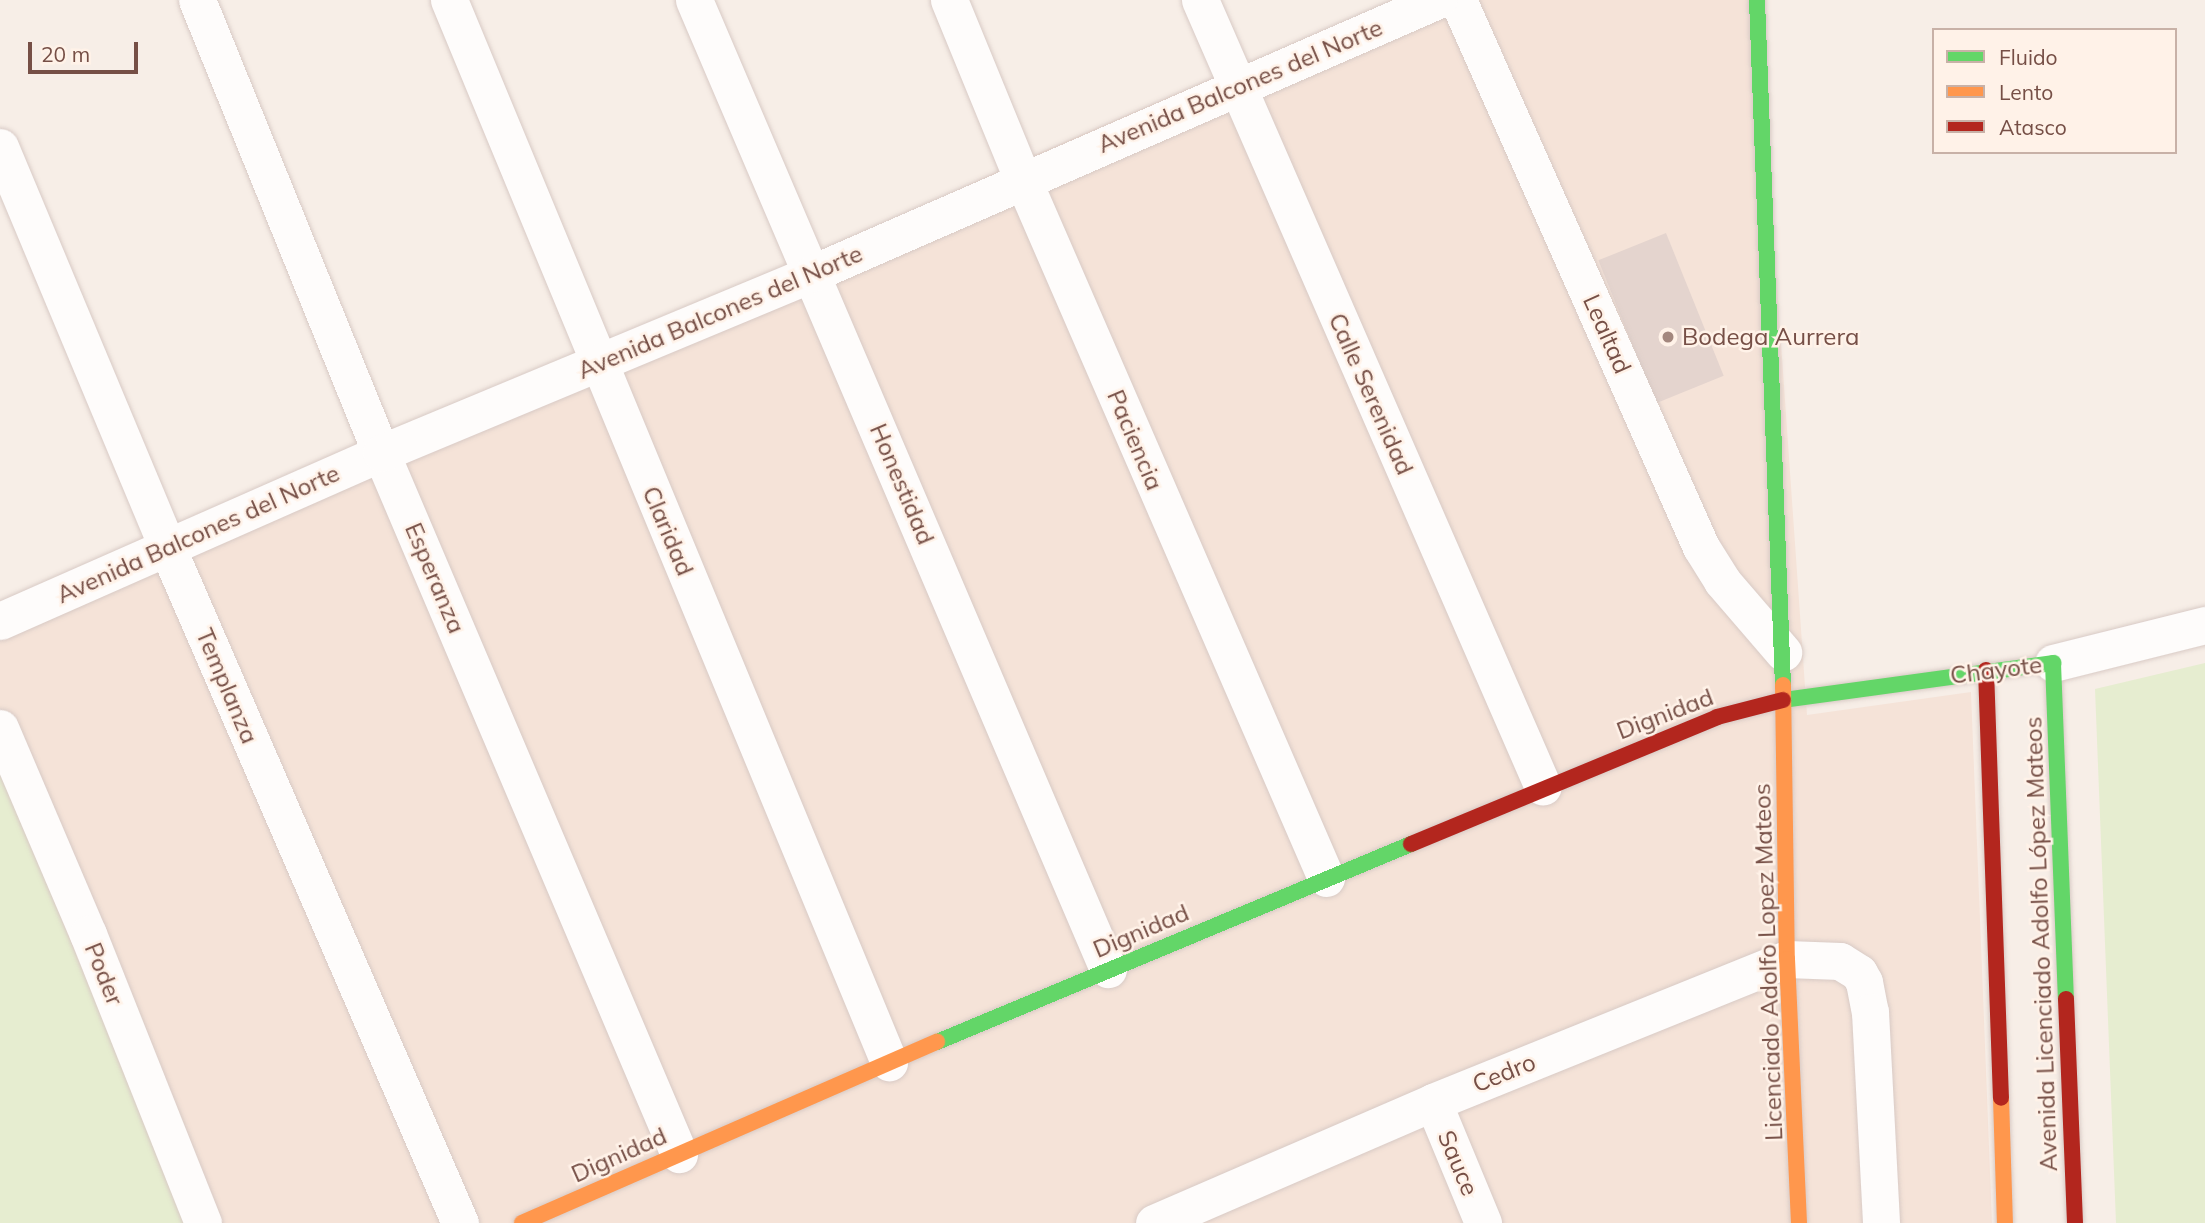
<!DOCTYPE html>
<html>
<head>
<meta charset="utf-8">
<style>
	body { margin:0 }
	#map { position:relative; width:2205px; height:1223px; overflow:hidden; background:#f7eee7; font-family:Mulish,sans-serif }
	div>[style] { position:absolute }
	.residential>* { inset:0; background:#f5e3d8 }
	.green>* { inset:0; background:#e6edd0 }
	.building>* { inset:0; background:#e4d4ce; transform-origin:0 0 }
	.roads { filter:drop-shadow(0 0 2px #d8cac5) drop-shadow(0 0 2px #d8cac5) }
	.street>* { height:37px; margin:-18.5px; padding:0 18.5px; transform-origin:18.5px; border-radius:18.5px; background:#fefcfb }
	.fast>* { height:16px; margin:-8px; padding:0 8px; transform-origin:8px; border-radius:8px; background:#63d668 }
	.slow>* { height:16px; margin:-8px; padding:0 8px; transform-origin:8px; border-radius:8px; background:#ff974d }
	.jam>* { height:16px; margin:-8px; padding:0 8px; transform-origin:8px; border-radius:8px; background:#b3261e }
	.dots>* { width:19px; height:19px; translate:-50% -50%; box-sizing:border-box; border:4px solid #fff2e8; border-radius:50% }
	span { translate:-50% -50%; white-space:nowrap; text-align:center; line-height:1.15; -webkit-text-stroke:5px #fff2e8; paint-order:stroke }
	.street-label { font-size:24px; color:#764f46 }
	.poi-label { font-size:24px; color:#764f46 }
	.left { translate:0 -50%; text-align:left }
	.legend { position:absolute; left:1932px; top:28px; width:245px; height:126px; box-sizing:border-box; background:#fff2e8; border:2px solid #c8b1a7; margin:0; padding:9px 12px; list-style:none; font-size:21px; color:#764f46 }
	.legend li { display:flex; align-items:center; gap:14px; height:35px }
	.legend b { width:35px; border:2px solid #c8b1a7 }
	.scale { position:absolute; left:28px; top:42px; width:110px; height:32px; box-sizing:border-box; border:4px solid #764f46; border-top:0; padding-left:9px; font-size:21px; line-height:24px; white-space:nowrap; color:#764f46; -webkit-text-stroke:5px #fff2e8; paint-order:stroke }
</style>
</head>
<body>
<div id="map">
	<div class="residential">
		<i style="clip-path:polygon(1394px 0,1757px 0,1807px 715px,1971px 692px,1992px 1223px,0 1223px,0 613px,803px 261px,1016px 163px)"></i>
	</div>
	<div class="green">
		<i style="clip-path:polygon(2205px 663px,2205px 1223px,2116px 1223px,2095px 689px)"></i>
		<i style="clip-path:polygon(0 770px,187px 1223px,0 1223px)"></i>
	</div>
	<div class="building">
		<i style="left:1666px;top:233px;width:154px;height:73px;rotate:68deg"></i>
	</div>
	<div class="roads">
		<div class="street">
			<i style="left:197px;top:0;width:489px;rotate:67.9deg"></i>
			<i style="left:381px;top:453px;width:762px;rotate:66.97deg"></i>
			<i style="left:449px;top:0;width:1150px;rotate:67.5deg"></i>
			<i style="left:694px;top:0;width:1054px;rotate:66.87deg"></i>
			<i style="left:949px;top:0;width:195px;rotate:67.7deg"></i>
			<i style="left:1023px;top:180px;width:761px;rotate:66.53deg"></i>
			<i style="left:1200px;top:0;width:858px;rotate:66.45deg"></i>
			<i style="left:1458px;top:0;width:599px;rotate:66.05deg"></i>
			<i style="left:1701px;top:547px;width:40px;rotate:58deg"></i>
			<i style="left:1722px;top:581px;width:94px;rotate:49.3deg"></i>
			<i style="left:0;top:147px;width:433px;rotate:67.3deg"></i>
			<i style="left:167px;top:547px;width:737px;rotate:66.57deg"></i>
			<i style="left:0;top:621px;width:416px;rotate:-23.8deg"></i>
			<i style="left:381px;top:453px;width:468px;rotate:-22.6deg"></i>
			<i style="left:813px;top:273px;width:682px;rotate:-23.6deg"></i>
			<i style="left:2053px;top:663px;width:157px;rotate:-14deg"></i>
			<i style="left:0;top:728px;width:224px;rotate:66.9deg"></i>
			<i style="left:88px;top:934px;width:311px;rotate:68.3deg"></i>
			<i style="left:1433px;top:1102px;width:131px;rotate:67.5deg"></i>
			<i style="left:1154px;top:1223px;width:304px;rotate:-23.4deg"></i>
			<i style="left:1433px;top:1102px;width:382px;rotate:-22deg"></i>
			<i style="left:1787px;top:959px;width:53px;rotate:2.2deg"></i>
			<i style="left:1840px;top:961px;width:22px;rotate:32deg"></i>
			<i style="left:1859px;top:973px;width:10px;rotate:61deg"></i>
			<i style="left:1864px;top:982px;width:31px;rotate:79deg"></i>
			<i style="left:1870px;top:1012px;width:211px;rotate:87deg"></i>
		</div>
		<div class="fast">
			<i style="left:1757px;top:0;width:685px;rotate:87.83deg"></i>
			<i style="left:1783px;top:700px;width:273px;rotate:-7.8deg"></i>
			<i style="left:2053px;top:663px;width:336px;rotate:87.8deg"></i>
			<i style="left:937px;top:1042px;width:514px;rotate:-22.67deg"></i>
		</div>
		<div class="slow">
			<i style="left:1783px;top:685px;width:274px;rotate:89.2deg"></i>
			<i style="left:1787px;top:959px;width:264px;rotate:87.4deg"></i>
			<i style="left:2001px;top:1098px;width:125px;rotate:88.2deg"></i>
			<i style="left:522px;top:1223px;width:453px;rotate:-23.6deg"></i>
		</div>
		<div class="jam">
			<i style="left:1986px;top:670px;width:428px;rotate:88deg"></i>
			<i style="left:1411px;top:844px;width:331px;rotate:-22.5deg"></i>
			<i style="left:1717px;top:717px;width:68px;rotate:-14.4deg"></i>
			<i style="left:2066px;top:999px;width:224px;rotate:87.7deg"></i>
		</div>
	</div>
	<div class="dots">
		<i style="left:1668px;top:337px;background:#a3877e"></i>
	</div>
	<div class="street-label">
		<span style="left:1240px;top:86px;rotate:-23deg">Avenida Balcones del Norte</span>
		<span style="left:720px;top:312px;rotate:-23deg">Avenida Balcones del Norte</span>
		<span style="left:1607px;top:334px;rotate:66deg">Lealtad</span>
		<span style="left:1371px;top:394px;rotate:66deg">Calle Serenidad</span>
		<span style="left:1135px;top:440px;rotate:67deg">Paciencia</span>
		<span style="left:902px;top:484px;rotate:67deg">Honestidad</span>
		<span style="left:668px;top:531px;rotate:67deg">Claridad</span>
		<span style="left:198px;top:534px;rotate:-24deg">Avenida Balcones del Norte</span>
		<span style="left:435px;top:578px;rotate:67deg">Esperanza</span>
		<span style="left:1996px;top:670px;rotate:-7deg">Chayote</span>
		<span style="left:227px;top:686px;rotate:67deg">Templanza</span>
		<span style="left:1665px;top:714px;rotate:-21deg">Dignidad</span>
		<span style="left:1141px;top:931px;rotate:-23deg">Dignidad</span>
		<span style="left:2041px;top:944px;rotate:-92deg">Avenida Licenciado Adolfo López Mateos</span>
		<span style="left:1768px;top:962px;rotate:-92deg">Licenciado Adolfo Lopez Mateos</span>
		<span style="left:104px;top:974px;rotate:68deg">Poder</span>
		<span style="left:1504px;top:1073px;rotate:-22deg">Cedro</span>
		<span style="left:619px;top:1155px;rotate:-24deg">Dignidad</span>
		<span style="left:1458px;top:1163px;rotate:67deg">Sauce</span>
	</div>
	<div class="poi-label">
		<span class="left" style="left:1682px;top:337px">Bodega Aurrera</span>
	</div>
	<ul class="legend">
	<li><b style="height:9px;background:#63d668"></b>Fluido</li>
	<li><b style="height:9px;background:#ff974d"></b>Lento</li>
	<li><b style="height:9px;background:#b3261e"></b>Atasco</li>
	</ul>
	<div class="scale">20 m</div>
</div>
</body>
</html>
